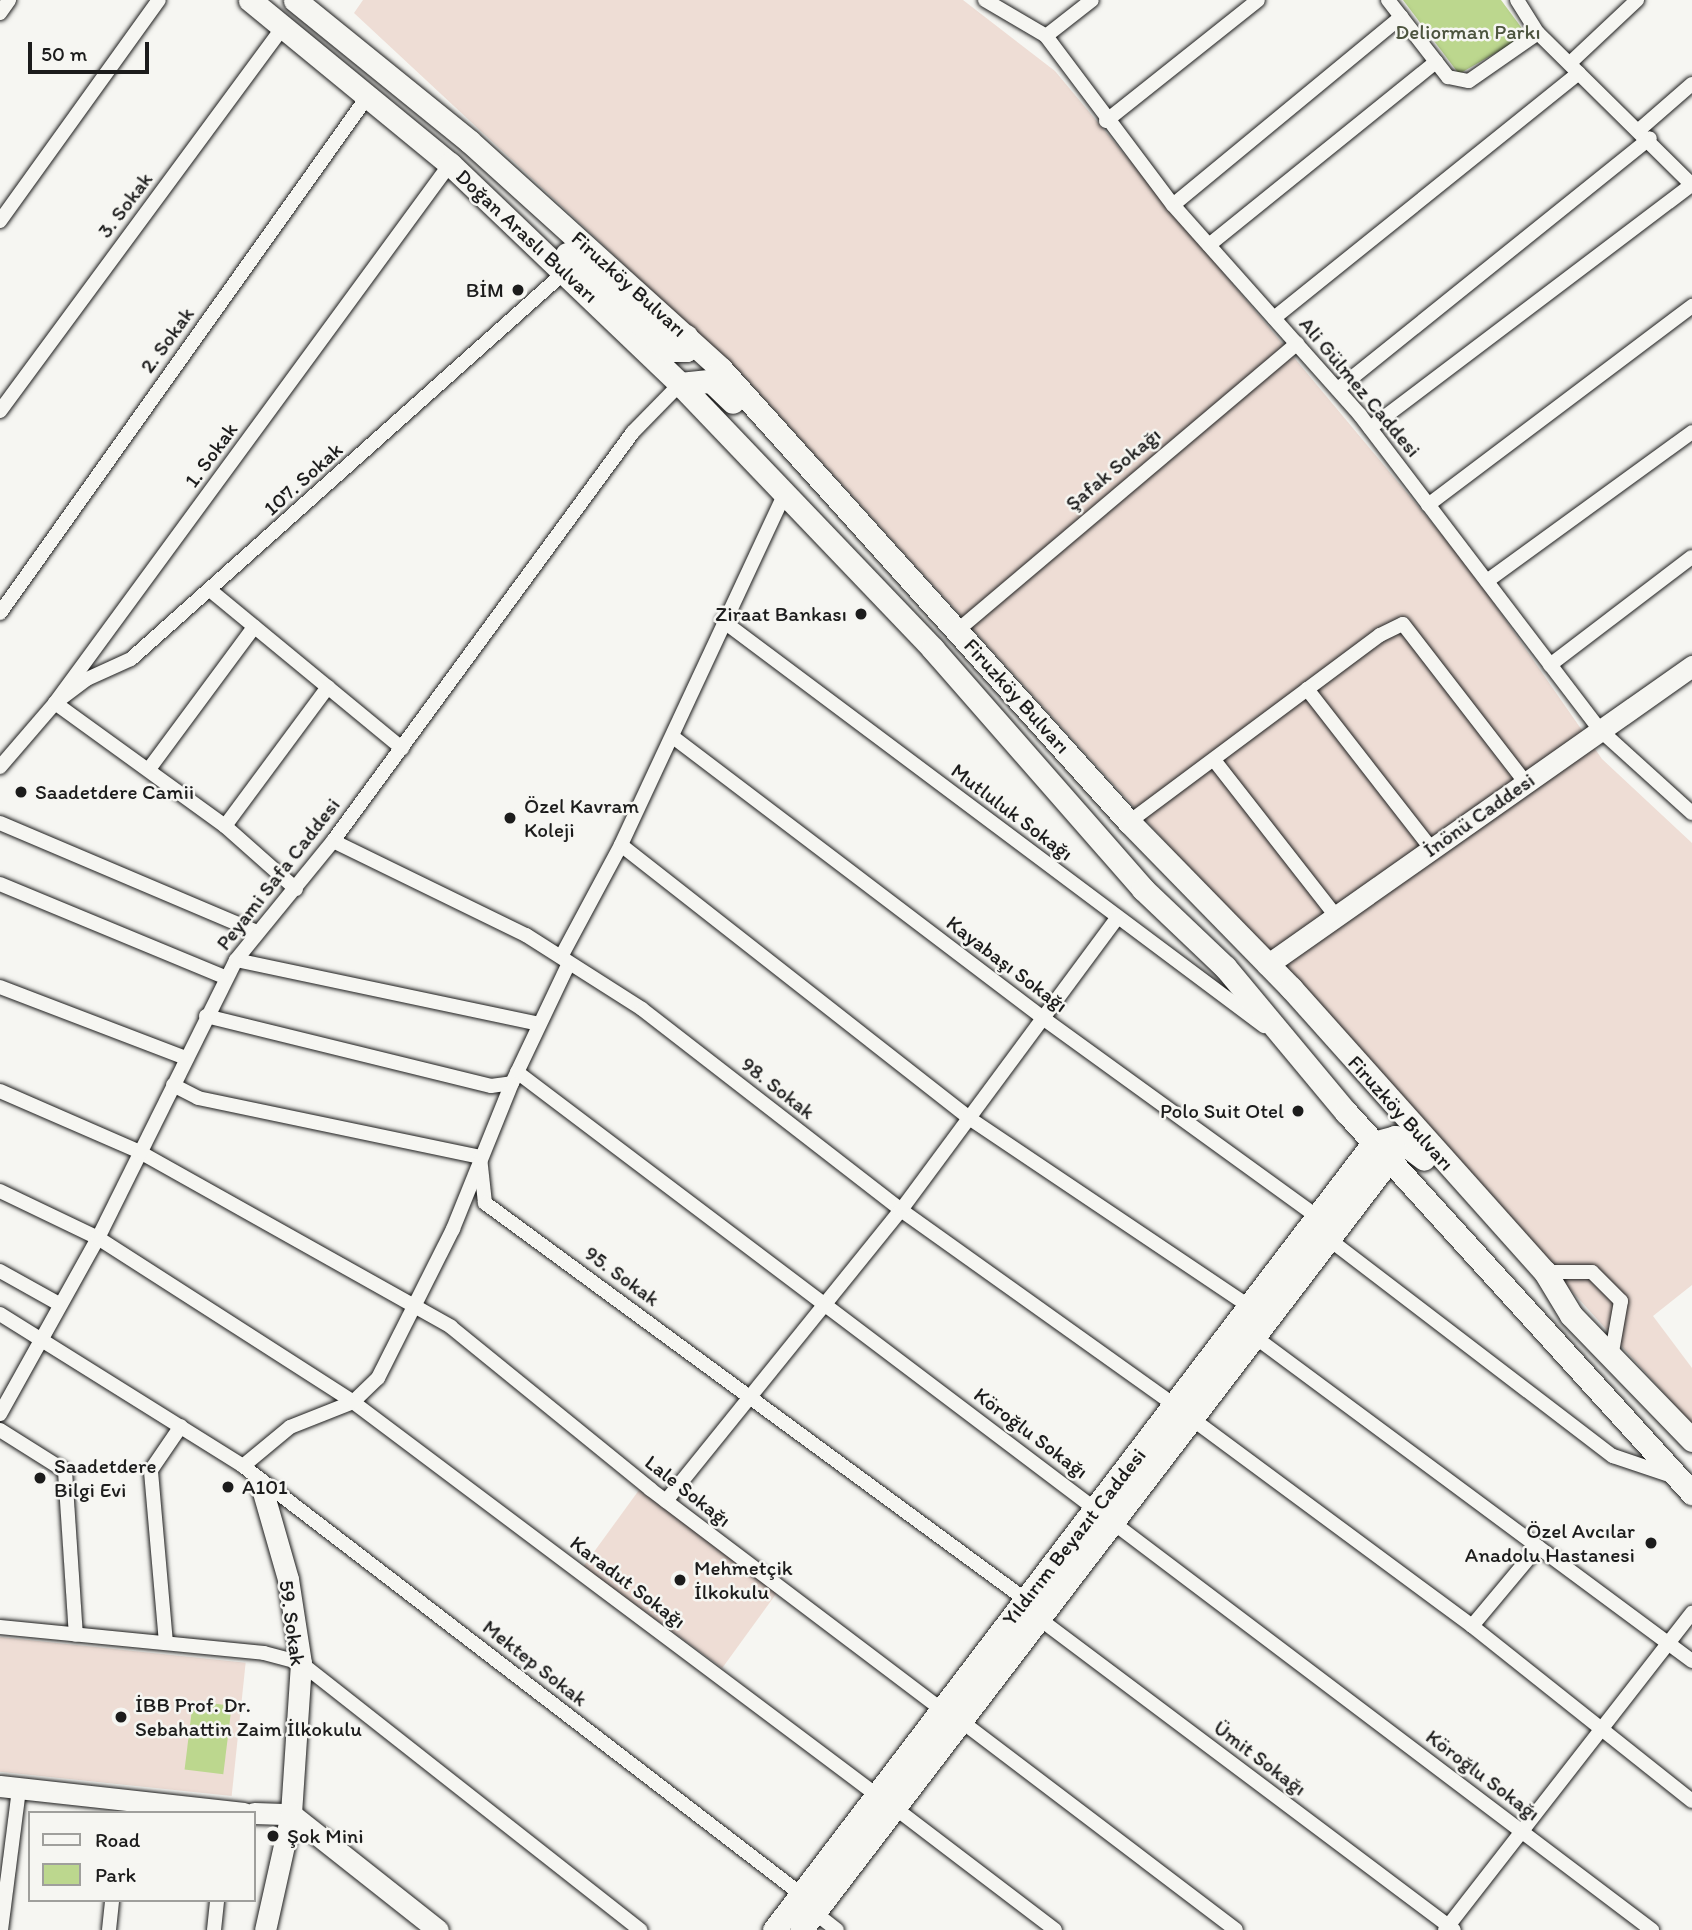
<!DOCTYPE html>
<html>
<head>
<meta charset="utf-8">
<style>
	body { margin:0 }
	#map { position:relative; width:1692px; height:1930px; overflow:hidden; background:#f6f6f2; font-family:Itim,sans-serif }
	div>[style] { position:absolute }
	.built>* { inset:0; background:#eeddd5; transform-origin:0 0 }
	.green>* { inset:0; background:#bcd78e; transform-origin:0 0 }
	.roads { filter:drop-shadow(0 0 2px #1c1c1c) drop-shadow(0 0 2px #1c1c1c) }
	.street>* { height:14px; margin:-7px; padding:0 7px; transform-origin:7px; border-radius:7px; background:#f6f6f2 }
	.secondary>* { height:21px; margin:-10.5px; padding:0 10.5px; transform-origin:10.5px; border-radius:10.5px; background:#f6f6f2 }
	.primary>* { height:23px; margin:-11.5px; padding:0 11.5px; transform-origin:11.5px; border-radius:11.5px; background:#f6f6f2 }
	.dots>* { width:19px; height:19px; translate:-50% -50%; box-sizing:border-box; border:4px solid #f6f6f2; border-radius:50% }
	span { translate:-50% -50%; white-space:nowrap; text-align:center; line-height:1.15; -webkit-text-stroke:5px #f6f6f2; paint-order:stroke }
	.park-label { font-size:21px; color:#4c543e }
	.street-label { font-size:21px; color:#1c1c1c }
	.poi-label { font-size:21px; color:#1c1c1c }
	.right { translate:-100% -50%; text-align:right }
	.left { translate:0 -50%; text-align:left }
	.legend { position:absolute; left:28px; top:1811px; width:228px; height:91px; box-sizing:border-box; background:#f6f6f2; border:2px solid #9f9f9c; margin:0; padding:9px 12px; list-style:none; font-size:21px; color:#1c1c1c }
	.legend li { display:flex; align-items:center; gap:14px; height:35px }
	.legend b { width:35px; border:2px solid #9f9f9c }
	.scale { position:absolute; left:28px; top:42px; width:121px; height:32px; box-sizing:border-box; border:4px solid #1c1c1c; border-top:0; padding-left:9px; font-size:21px; line-height:24px; white-space:nowrap; color:#1c1c1c; -webkit-text-stroke:5px #f6f6f2; paint-order:stroke }
</style>
</head>
<body>
<div id="map">
	<div class="built">
		<i style="clip-path:polygon(363px 0,963px 0,1055px 71px,1468px 566px,1602px 759px,1692px 843px,1692px 1285px,1653px 1316px,1692px 1368px,1692px 1424px,743px 375px,354px 13px)"></i>
		<i style="left:639px;top:1490px;width:172px;height:95px;rotate:36deg"></i>
		<i style="left:0;top:1637px;width:247px;height:134px;rotate:6deg"></i>
	</div>
	<div class="green">
		<i style="clip-path:polygon(1403px 0,1501px 0,1527px 35px,1459px 74px)"></i>
		<i style="left:193px;top:1701px;width:39px;height:69px;rotate:7deg"></i>
	</div>
	<div class="roads">
		<div class="street">
			<i style="left:985px;top:0;width:71px;rotate:30.5deg"></i>
			<i style="left:1046px;top:36px;width:211px;rotate:53.1deg"></i>
			<i style="left:1173px;top:205px;width:281px;rotate:48.3deg"></i>
			<i style="left:1360px;top:415px;width:396px;rotate:52.7deg"></i>
			<i style="left:1600px;top:730px;width:124px;rotate:42.1deg"></i>
			<i style="left:1388px;top:0;width:98px;rotate:52.1deg"></i>
			<i style="left:1448px;top:77px;width:21px;rotate:11deg"></i>
			<i style="left:1469px;top:81px;width:84px;rotate:-34.8deg"></i>
			<i style="left:1517px;top:0;width:39px;rotate:58deg"></i>
			<i style="left:1538px;top:33px;width:216px;rotate:44.6deg"></i>
			<i style="left:0;top:13px;width:16px;rotate:-55deg"></i>
			<i style="left:1046px;top:36px;width:58px;rotate:-38deg"></i>
			<i style="left:1570px;top:63px;width:92px;rotate:-43.2deg"></i>
			<i style="left:1106px;top:121px;width:194px;rotate:-38.5deg"></i>
			<i style="left:1639px;top:130px;width:70px;rotate:-41deg"></i>
			<i style="left:1173px;top:205px;width:296px;rotate:-39.5deg"></i>
			<i style="left:0;top:221px;width:272px;rotate:-54.3deg"></i>
			<i style="left:1209px;top:245px;width:292px;rotate:-38.9deg"></i>
			<i style="left:1274px;top:318px;width:391px;rotate:-38.8deg"></i>
			<i style="left:1338px;top:389px;width:400px;rotate:-38.8deg"></i>
			<i style="left:0;top:411px;width:478px;rotate:-53.6deg"></i>
			<i style="left:1370px;top:428px;width:403px;rotate:-37.1deg"></i>
			<i style="left:785px;top:493px;width:388px;rotate:115deg"></i>
			<i style="left:621px;top:845px;width:439px;rotate:38.1deg"></i>
			<i style="left:966px;top:1116px;width:346px;rotate:33.9deg"></i>
			<i style="left:1428px;top:505px;width:331px;rotate:-37deg"></i>
			<i style="left:1487px;top:581px;width:253px;rotate:-36deg"></i>
			<i style="left:210px;top:590px;width:249px;rotate:39.5deg"></i>
			<i style="left:0;top:613px;width:638px;rotate:-54.57deg"></i>
			<i style="left:723px;top:621px;width:676px;rotate:36.82deg"></i>
			<i style="left:958px;top:630px;width:444px;rotate:-40.2deg"></i>
			<i style="left:1550px;top:665px;width:178px;rotate:-37.3deg"></i>
			<i style="left:1307px;top:689px;width:202px;rotate:52.1deg"></i>
			<i style="left:673px;top:737px;width:461px;rotate:37.2deg"></i>
			<i style="left:1040px;top:1016px;width:344px;rotate:35.9deg"></i>
			<i style="left:1214px;top:760px;width:197px;rotate:52deg"></i>
			<i style="left:0;top:767px;width:84px;rotate:-49.3deg"></i>
			<i style="left:55px;top:703px;width:668px;rotate:-53.76deg"></i>
			<i style="left:149px;top:769px;width:177px;rotate:-53.5deg"></i>
			<i style="left:1129px;top:822px;width:313px;rotate:-36.7deg"></i>
			<i style="left:1380px;top:635px;width:25px;rotate:-26deg"></i>
			<i style="left:1403px;top:624px;width:200px;rotate:52.3deg"></i>
			<i style="left:0;top:823px;width:279px;rotate:23deg"></i>
			<i style="left:225px;top:826px;width:173px;rotate:-53.5deg"></i>
			<i style="left:333px;top:841px;width:215px;rotate:26deg"></i>
			<i style="left:526px;top:935px;width:138px;rotate:32.5deg"></i>
			<i style="left:642px;top:1009px;width:328px;rotate:37.8deg"></i>
			<i style="left:901px;top:1210px;width:338px;rotate:35.5deg"></i>
			<i style="left:0;top:884px;width:243px;rotate:22.5deg"></i>
			<i style="left:296px;top:889px;width:95px;rotate:-138.4deg"></i>
			<i style="left:225px;top:826px;width:210px;rotate:-144.1deg"></i>
			<i style="left:55px;top:703px;width:40px;rotate:-37deg"></i>
			<i style="left:87px;top:679px;width:48px;rotate:-24.4deg"></i>
			<i style="left:131px;top:659px;width:584px;rotate:-41.74deg"></i>
			<i style="left:562px;top:955px;width:125px;rotate:-61.8deg"></i>
			<i style="left:236px;top:960px;width:306px;rotate:11.9deg"></i>
			<i style="left:0;top:987px;width:196px;rotate:20.9deg"></i>
			<i style="left:206px;top:1016px;width:293px;rotate:13.8deg"></i>
			<i style="left:491px;top:1086px;width:21px;rotate:-8deg"></i>
			<i style="left:512px;top:1083px;width:131px;rotate:-64.6deg"></i>
			<i style="left:517px;top:1072px;width:1423px;rotate:37.09deg"></i>
			<i style="left:173px;top:1085px;width:28px;rotate:27deg"></i>
			<i style="left:198px;top:1098px;width:288px;rotate:11.8deg"></i>
			<i style="left:480px;top:1157px;width:46px;rotate:83.8deg"></i>
			<i style="left:485px;top:1203px;width:671px;rotate:36.27deg"></i>
			<i style="left:0;top:1091px;width:150px;rotate:23.5deg"></i>
			<i style="left:138px;top:1151px;width:359px;rotate:29.3deg"></i>
			<i style="left:451px;top:1327px;width:257px;rotate:39.1deg"></i>
			<i style="left:650px;top:1489px;width:363px;rotate:37.1deg"></i>
			<i style="left:0;top:1191px;width:109px;rotate:25.6deg"></i>
			<i style="left:98px;top:1238px;width:303px;rotate:32.7deg"></i>
			<i style="left:353px;top:1402px;width:656px;rotate:36.89deg"></i>
			<i style="left:1330px;top:1240px;width:356px;rotate:37.4deg"></i>
			<i style="left:1613px;top:1456px;width:62px;rotate:18.7deg"></i>
			<i style="left:0;top:1271px;width:68px;rotate:29.2deg"></i>
			<i style="left:1545px;top:1272px;width:47px"></i>
			<i style="left:1592px;top:1272px;width:41px;rotate:45deg"></i>
			<i style="left:1621px;top:1301px;width:58px;rotate:100deg"></i>
			<i style="left:0;top:1314px;width:287px;rotate:32deg"></i>
			<i style="left:243px;top:1466px;width:705px;rotate:37.5deg"></i>
			<i style="left:1255px;top:1337px;width:544px;rotate:36.55deg"></i>
			<i style="left:0;top:1414px;width:201px;rotate:-60.9deg"></i>
			<i style="left:98px;top:1238px;width:310px;rotate:-63.6deg"></i>
			<i style="left:236px;top:960px;width:154px;rotate:-50.8deg"></i>
			<i style="left:333px;top:841px;width:507px;rotate:-53.74deg"></i>
			<i style="left:633px;top:432px;width:67px;rotate:-45.6deg"></i>
			<i style="left:1195px;top:1421px;width:345px;rotate:36.5deg"></i>
			<i style="left:1472px;top:1626px;width:281px;rotate:38.5deg"></i>
			<i style="left:0;top:1430px;width:77px;rotate:32.2deg"></i>
			<i style="left:65px;top:1471px;width:164px;rotate:86.2deg"></i>
			<i style="left:243px;top:1466px;width:61px;rotate:-39.7deg"></i>
			<i style="left:290px;top:1427px;width:68px;rotate:-21.6deg"></i>
			<i style="left:353px;top:1402px;width:35px;rotate:-44deg"></i>
			<i style="left:378px;top:1378px;width:167px;rotate:-63.3deg"></i>
			<i style="left:453px;top:1229px;width:157px;rotate:-68deg"></i>
			<i style="left:666px;top:1501px;width:374px;rotate:-51.1deg"></i>
			<i style="left:901px;top:1210px;width:363px;rotate:-53.5deg"></i>
			<i style="left:1041px;top:1620px;width:516px;rotate:36.89deg"></i>
			<i style="left:1472px;top:1626px;width:103px;rotate:-50.1deg"></i>
			<i style="left:0;top:1627px;width:265px;rotate:5.6deg"></i>
			<i style="left:264px;top:1653px;width:38px;rotate:15deg"></i>
			<i style="left:301px;top:1663px;width:432px;rotate:38.2deg"></i>
			<i style="left:166px;top:1643px;width:174px;rotate:-95deg"></i>
			<i style="left:151px;top:1470px;width:53px;rotate:-55.7deg"></i>
			<i style="left:961px;top:1721px;width:345px;rotate:37.2deg"></i>
			<i style="left:895px;top:1808px;width:201px;rotate:37.3deg"></i>
			<i style="left:814px;top:1912px;width:29px;rotate:38deg"></i>
			<i style="left:1px;top:1930px;width:142px;rotate:-82.7deg"></i>
			<i style="left:109px;top:1930px;width:30px;rotate:-84deg"></i>
			<i style="left:214px;top:1930px;width:30px;rotate:-84deg"></i>
			<i style="left:1445px;top:1930px;width:402px;rotate:-52.1deg"></i>
		</div>
		<div class="secondary">
			<i style="left:1267px;top:965px;width:520px;rotate:-35.13deg"></i>
			<i style="left:261px;top:1485px;width:98px;rotate:74deg"></i>
			<i style="left:288px;top:1579px;width:85px;rotate:81.2deg"></i>
			<i style="left:301px;top:1663px;width:151px;rotate:93.8deg"></i>
			<i style="left:291px;top:1814px;width:119px;rotate:102.6deg"></i>
			<i style="left:0;top:1786px;width:245px;rotate:6.3deg"></i>
			<i style="left:254px;top:1813px;width:37px;rotate:2deg"></i>
			<i style="left:291px;top:1814px;width:187px;rotate:38.3deg"></i>
		</div>
		<div class="primary">
			<i style="left:250px;top:0;width:259px;rotate:39.4deg"></i>
			<i style="left:450px;top:164px;width:318px;rotate:43.7deg"></i>
			<i style="left:680px;top:384px;width:366px;rotate:46.3deg"></i>
			<i style="left:933px;top:649px;width:319px;rotate:48.8deg"></i>
			<i style="left:1143px;top:889px;width:113px;rotate:43.6deg"></i>
			<i style="left:1225px;top:967px;width:189px;rotate:50.2deg"></i>
			<i style="left:1346px;top:1112px;width:515px;rotate:47.76deg"></i>
			<i style="left:295px;top:0;width:224px;rotate:39deg"></i>
			<i style="left:469px;top:141px;width:340px;rotate:42.1deg"></i>
			<i style="left:721px;top:369px;width:610px;rotate:47.99deg"></i>
			<i style="left:1129px;top:822px;width:232px;rotate:45.7deg"></i>
			<i style="left:1291px;top:988px;width:381px;rotate:48.2deg"></i>
			<i style="left:1545px;top:1272px;width:50px;rotate:58.8deg"></i>
			<i style="left:1571px;top:1315px;width:174px;rotate:45.9deg"></i>
			<i style="left:567px;top:254px;width:139px;rotate:43.5deg"></i>
			<i style="left:668px;top:350px;width:18px"></i>
			<i style="left:686px;top:350px;width:14px;rotate:-90deg"></i>
			<i style="left:680px;top:384px;width:31px;rotate:-6deg"></i>
			<i style="left:711px;top:381px;width:30px;rotate:44deg"></i>
			<i style="left:774px;top:1930px;width:989px;rotate:-52.72deg"></i>
			<i style="left:1373px;top:1143px;width:23px;rotate:-15deg"></i>
			<i style="left:1395px;top:1137px;width:36px;rotate:37deg"></i>
			<i style="left:801px;top:1930px;width:980px;rotate:-52.63deg"></i>
		</div>
	</div>
	<div class="dots">
		<i style="left:518px;top:290px;background:#1c1c1c"></i>
		<i style="left:861px;top:614px;background:#1c1c1c"></i>
		<i style="left:21px;top:792px;background:#1c1c1c"></i>
		<i style="left:510px;top:818px;background:#1c1c1c"></i>
		<i style="left:1298px;top:1111px;background:#1c1c1c"></i>
		<i style="left:40px;top:1478px;background:#1c1c1c"></i>
		<i style="left:228px;top:1487px;background:#1c1c1c"></i>
		<i style="left:1651px;top:1543px;background:#1c1c1c"></i>
		<i style="left:680px;top:1580px;background:#1c1c1c"></i>
		<i style="left:121px;top:1717px;background:#1c1c1c"></i>
		<i style="left:273px;top:1836px;background:#1c1c1c"></i>
	</div>
	<div class="park-label">
		<span style="left:1468px;top:32px">Deliorman Parkı</span>
	</div>
	<div class="street-label">
		<span style="left:125px;top:205px;rotate:-53deg">3. Sokak</span>
		<span style="left:527px;top:236px;rotate:43deg">Doğan Araslı Bulvarı</span>
		<span style="left:629px;top:284px;rotate:42deg">Firuzköy Bulvarı</span>
		<span style="left:167px;top:340px;rotate:-54deg">2. Sokak</span>
		<span style="left:1360px;top:387px;rotate:50deg">Ali Gülmez Caddesi</span>
		<span style="left:211px;top:455px;rotate:-54deg">1. Sokak</span>
		<span style="left:1113px;top:469px;rotate:-40deg">Şafak Sokağı</span>
		<span style="left:303px;top:479px;rotate:-42deg">107. Sokak</span>
		<span style="left:1017px;top:696px;rotate:48deg">Firuzköy Bulvarı</span>
		<span style="left:1012px;top:812px;rotate:37deg">Mutluluk Sokağı</span>
		<span style="left:1479px;top:815px;rotate:-35deg">İnönü Caddesi</span>
		<span style="left:278px;top:874px;rotate:-52deg">Peyami Safa Caddesi</span>
		<span style="left:1007px;top:964px;rotate:37deg">Kayabaşı Sokağı</span>
		<span style="left:778px;top:1088px;rotate:38deg">98. Sokak</span>
		<span style="left:1401px;top:1113px;rotate:48deg">Firuzköy Bulvarı</span>
		<span style="left:622px;top:1276px;rotate:36deg">95. Sokak</span>
		<span style="left:1031px;top:1433px;rotate:37deg">Köroğlu Sokağı</span>
		<span style="left:688px;top:1491px;rotate:38deg">Lale Sokağı</span>
		<span style="left:1074px;top:1537px;rotate:-52deg">Yıldırım Beyazıt Caddesi</span>
		<span style="left:628px;top:1582px;rotate:37deg">Karadut Sokağı</span>
		<span style="left:292px;top:1623px;rotate:82deg">59. Sokak</span>
		<span style="left:535px;top:1663px;rotate:38deg">Mektep Sokak</span>
		<span style="left:1260px;top:1758px;rotate:37deg">Ümit Sokağı</span>
		<span style="left:1483px;top:1775px;rotate:37deg">Köroğlu Sokağı</span>
	</div>
	<div class="poi-label">
		<span class="right" style="left:504px;top:290px">BİM</span>
		<span class="right" style="left:847px;top:614px">Ziraat Bankası</span>
		<span class="left" style="left:35px;top:792px">Saadetdere Camii</span>
		<span class="left" style="left:524px;top:818px">Özel Kavram<br>Koleji</span>
		<span class="right" style="left:1284px;top:1111px">Polo Suit Otel</span>
		<span class="left" style="left:54px;top:1478px">Saadetdere<br>Bilgi Evi</span>
		<span class="left" style="left:242px;top:1487px">A101</span>
		<span class="right" style="left:1635px;top:1543px">Özel Avcılar<br>Anadolu Hastanesi</span>
		<span class="left" style="left:694px;top:1580px">Mehmetçik<br>İlkokulu</span>
		<span class="left" style="left:135px;top:1717px">İBB Prof. Dr.<br>Sebahattin Zaim İlkokulu</span>
		<span class="left" style="left:287px;top:1836px">Şok Mini</span>
	</div>
	<ul class="legend">
	<li><b style="height:9px;background:#f6f6f2"></b>Road</li>
	<li><b style="height:19px;background:#bcd78e"></b>Park</li>
	</ul>
	<div class="scale">50 m</div>
</div>
</body>
</html>
